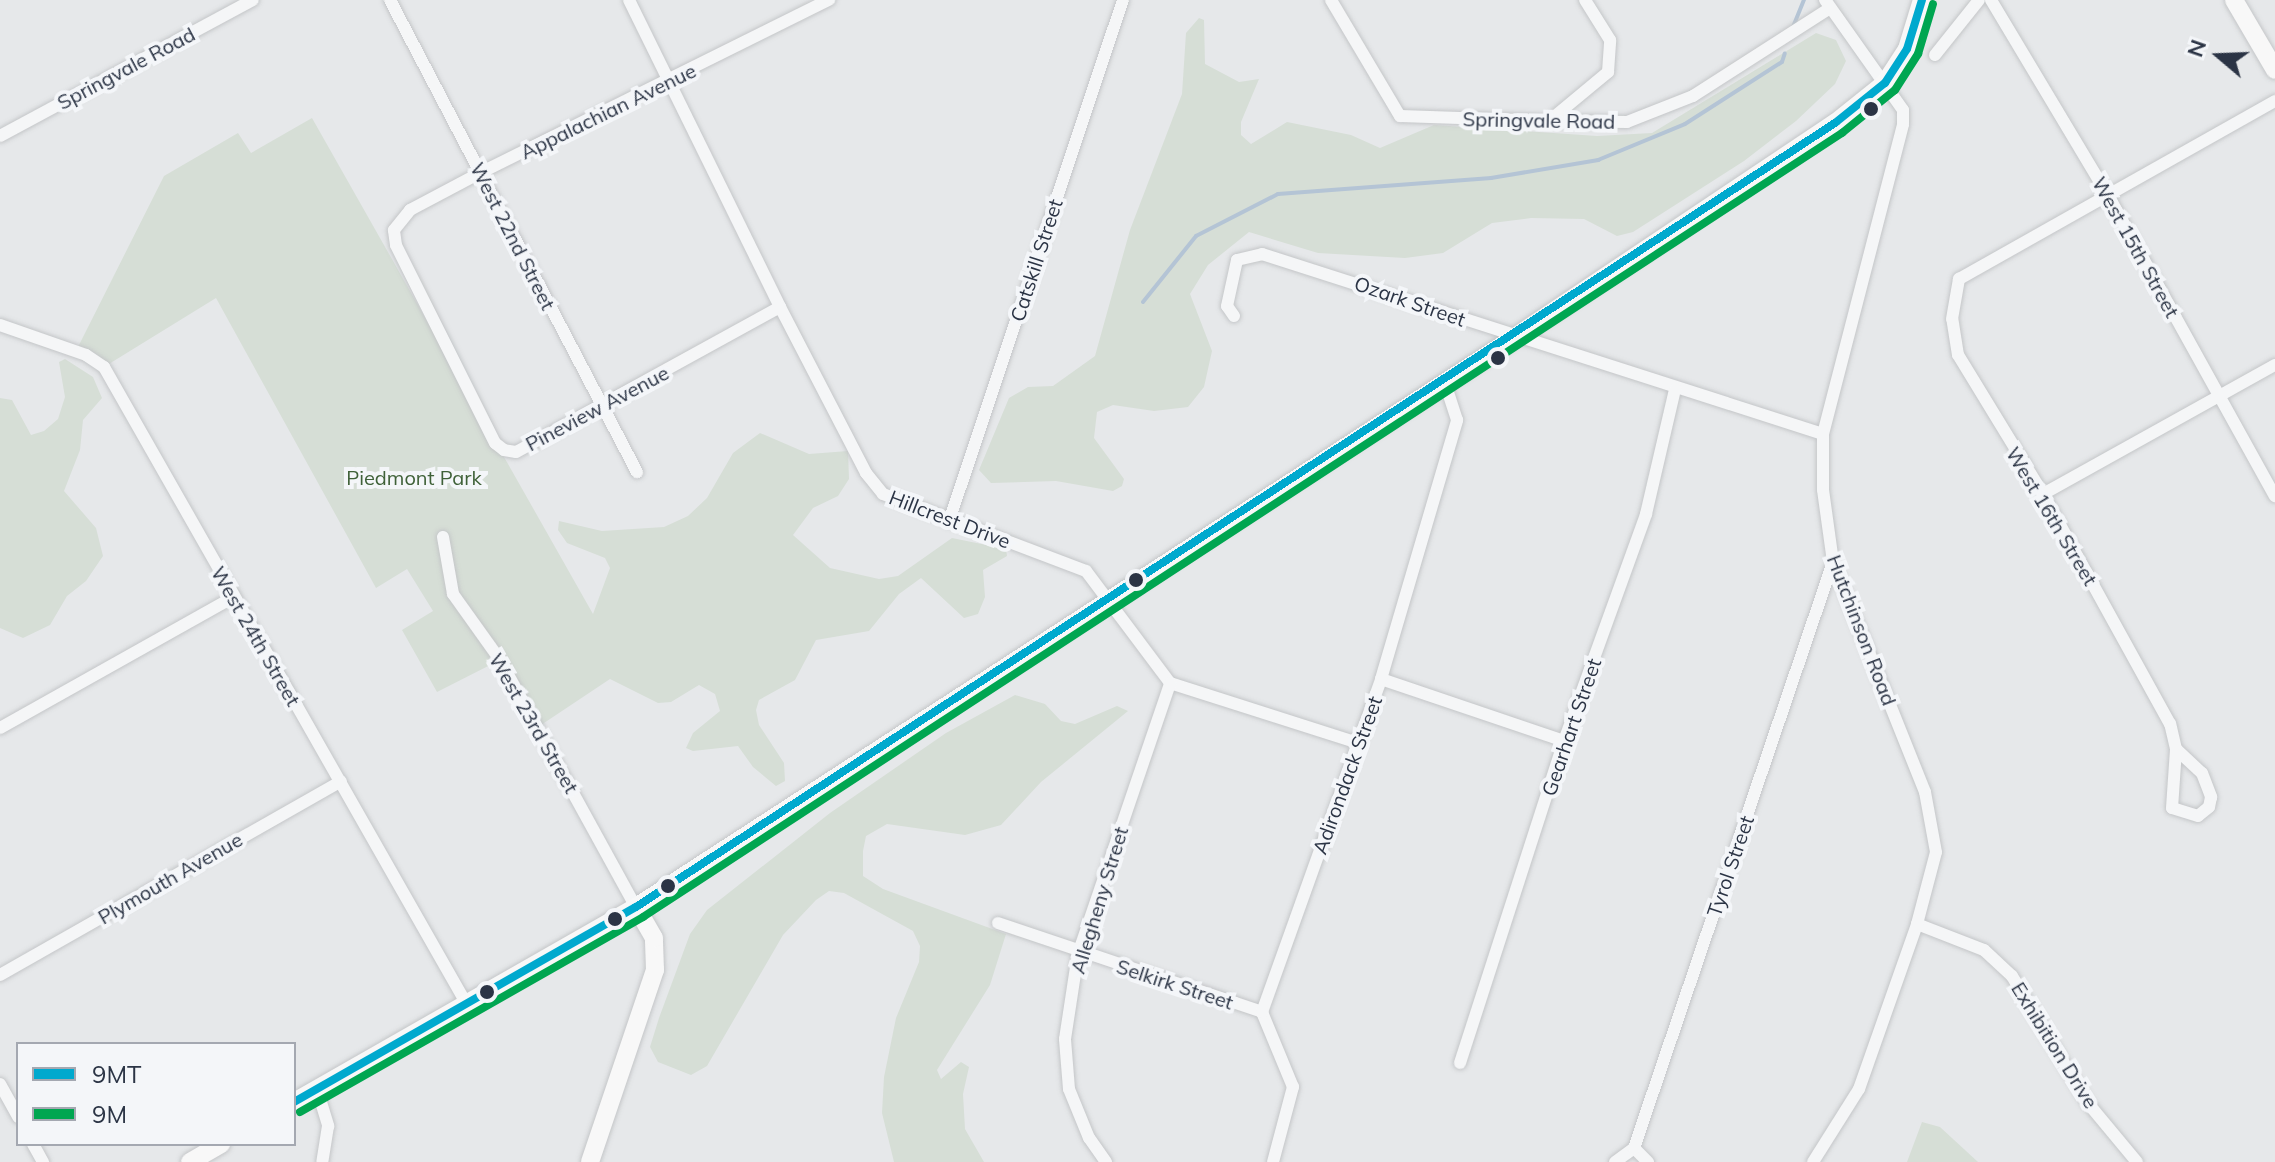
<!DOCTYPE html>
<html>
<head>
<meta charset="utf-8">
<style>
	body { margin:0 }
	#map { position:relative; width:2275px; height:1162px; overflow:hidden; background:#e6e8ea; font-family:Mulish,sans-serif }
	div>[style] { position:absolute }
	.green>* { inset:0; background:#d6ded6 }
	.stream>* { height:4px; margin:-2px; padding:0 2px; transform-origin:2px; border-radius:2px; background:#b4c4d5 }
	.roads { filter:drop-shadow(0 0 2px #c4c6c8) drop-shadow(0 0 2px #c4c6c8) }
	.street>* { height:12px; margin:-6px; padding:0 6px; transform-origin:6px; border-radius:6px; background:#f5f6f7 }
	.secondary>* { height:18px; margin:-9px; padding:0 9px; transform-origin:9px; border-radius:9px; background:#f8f8f8 }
	.bus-1>* { height:8px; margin:-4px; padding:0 4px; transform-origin:4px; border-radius:4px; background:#00a9ce }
	.bus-2>* { height:8px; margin:-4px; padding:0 4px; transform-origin:4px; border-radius:4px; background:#00a651 }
	.dots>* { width:22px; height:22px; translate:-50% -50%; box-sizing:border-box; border:4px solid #f4f6f9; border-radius:50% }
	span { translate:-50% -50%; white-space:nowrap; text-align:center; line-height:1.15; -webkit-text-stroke:8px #f4f6f9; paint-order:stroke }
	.street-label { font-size:20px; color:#2b3445 }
	.park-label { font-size:20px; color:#3f6138 }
	.legend { position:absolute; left:16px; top:1042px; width:280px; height:104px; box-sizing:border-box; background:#f4f6f9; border:2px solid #a4a8b1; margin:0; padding:10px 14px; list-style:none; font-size:24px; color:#2b3445 }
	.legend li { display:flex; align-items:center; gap:16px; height:40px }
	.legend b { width:40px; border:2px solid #a4a8b1 }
	.north { position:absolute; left:2179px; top:16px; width:80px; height:80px; -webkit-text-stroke:6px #f4f6f9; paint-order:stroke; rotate:289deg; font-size:22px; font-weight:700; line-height:32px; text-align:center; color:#2b3445 }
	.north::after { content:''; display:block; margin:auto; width:28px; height:36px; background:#2b3445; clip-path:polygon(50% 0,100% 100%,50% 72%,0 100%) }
</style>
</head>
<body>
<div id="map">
	<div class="green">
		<i style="clip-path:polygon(1199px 18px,1204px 20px,1205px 64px,1239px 82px,1259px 79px,1241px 122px,1241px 135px,1251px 144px,1287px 122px,1351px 135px,1380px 148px,1434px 125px,1597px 136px,1652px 133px,1816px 33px,1836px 40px,1846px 61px,1835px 84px,1796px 121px,1744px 161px,1633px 232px,1617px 236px,1584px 219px,1531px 218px,1492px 223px,1443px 253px,1405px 258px,1318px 253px,1249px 232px,1208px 265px,1190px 294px,1212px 351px,1204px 387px,1188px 407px,1154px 411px,1113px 405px,1097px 412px,1094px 438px,1124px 479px,1122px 486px,1113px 491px,1056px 481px,991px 483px,979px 470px,1009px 398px,1028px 387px,1053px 386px,1095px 356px,1130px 230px,1182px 94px,1186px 33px)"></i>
		<i style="clip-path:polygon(312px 118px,593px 614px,610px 568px,605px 558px,567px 543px,558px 530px,559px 521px,602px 531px,664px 527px,688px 516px,707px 498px,733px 453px,760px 433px,809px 454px,848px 451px,849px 479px,838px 496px,813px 508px,793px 535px,830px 568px,879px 579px,898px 576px,952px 538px,1006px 549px,1007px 556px,983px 570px,985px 597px,978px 614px,964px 618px,921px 578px,899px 594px,869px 631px,816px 640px,795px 680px,759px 700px,756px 710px,759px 725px,784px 763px,785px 781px,776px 786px,753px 767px,738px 746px,693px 751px,686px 748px,693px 733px,720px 711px,715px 694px,699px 685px,671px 702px,658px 703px,610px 679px,538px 727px,500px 660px,437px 692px,402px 630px,433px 611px,407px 569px,376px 588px,216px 298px,104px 367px,76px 351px,164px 176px,238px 133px,251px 153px)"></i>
		<i style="clip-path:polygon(65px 359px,93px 377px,102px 398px,83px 420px,80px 450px,64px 491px,96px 528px,103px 556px,86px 581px,67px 596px,50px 625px,23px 638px,0 628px,0 398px,12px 400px,31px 435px,44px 431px,58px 419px,65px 397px,59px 362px)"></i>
		<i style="clip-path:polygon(1015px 695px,1045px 704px,1061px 721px,1075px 724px,1117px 706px,1128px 711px,1041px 782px,1001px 825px,965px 835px,887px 824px,866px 836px,863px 851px,863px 876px,883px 889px,1006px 934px,990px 985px,937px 1070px,941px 1079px,961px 1062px,969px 1067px,963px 1094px,965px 1129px,984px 1162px,894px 1162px,882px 1113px,884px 1077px,896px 1018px,919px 962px,920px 946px,913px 931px,844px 893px,829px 891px,816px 900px,783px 935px,707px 1066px,691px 1075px,658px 1062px,650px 1047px,659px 1018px,690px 934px,707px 910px,830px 813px,946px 733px)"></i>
		<i style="clip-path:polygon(1922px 1122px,1940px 1127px,1978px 1162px,1907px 1162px)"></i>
	</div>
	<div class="stream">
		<i style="left:1793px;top:27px;width:29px;rotate:-68deg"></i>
		<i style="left:1143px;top:302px;width:85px;rotate:-51.2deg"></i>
		<i style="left:1196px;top:236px;width:92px;rotate:-27.1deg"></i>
		<i style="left:1278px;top:194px;width:214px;rotate:-4.3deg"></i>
		<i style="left:1491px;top:178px;width:109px;rotate:-9.5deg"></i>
		<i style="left:1598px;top:160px;width:94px;rotate:-22.5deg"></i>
		<i style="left:1685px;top:124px;width:115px;rotate:-32.6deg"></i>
		<i style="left:1782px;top:62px;width:9px;rotate:-72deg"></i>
	</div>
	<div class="roads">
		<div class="street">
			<i style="left:390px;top:0;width:533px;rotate:62.38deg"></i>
			<i style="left:629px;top:0;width:342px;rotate:63.8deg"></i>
			<i style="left:780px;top:307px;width:187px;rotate:62.6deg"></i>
			<i style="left:866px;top:473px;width:27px;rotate:51deg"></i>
			<i style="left:883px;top:494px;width:217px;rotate:20.8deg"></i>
			<i style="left:1086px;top:571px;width:140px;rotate:53.1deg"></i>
			<i style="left:1170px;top:683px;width:197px;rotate:17.7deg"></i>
			<i style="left:1331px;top:0;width:135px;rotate:59.3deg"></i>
			<i style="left:1400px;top:116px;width:149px;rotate:1.9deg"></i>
			<i style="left:1549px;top:121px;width:78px;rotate:0.7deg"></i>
			<i style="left:1627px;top:122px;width:71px;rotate:-21.5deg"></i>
			<i style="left:1693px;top:96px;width:163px;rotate:-32.7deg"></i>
			<i style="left:1991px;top:0;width:230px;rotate:59.1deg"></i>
			<i style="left:2109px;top:197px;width:342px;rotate:61deg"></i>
			<i style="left:1935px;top:55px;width:70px;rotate:-51.3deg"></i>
			<i style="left:1549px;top:121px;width:77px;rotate:-39.7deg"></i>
			<i style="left:1608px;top:72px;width:32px;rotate:-86deg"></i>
			<i style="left:1610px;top:40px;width:47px;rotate:-122deg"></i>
			<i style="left:0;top:136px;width:287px;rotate:-28.3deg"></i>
			<i style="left:780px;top:307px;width:301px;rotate:151.2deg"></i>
			<i style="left:516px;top:452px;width:12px;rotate:-171deg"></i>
			<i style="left:504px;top:450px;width:11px;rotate:-142deg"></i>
			<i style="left:495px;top:443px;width:221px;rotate:-116.6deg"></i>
			<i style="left:396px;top:245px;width:15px;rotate:-98deg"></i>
			<i style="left:394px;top:230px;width:26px;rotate:-51deg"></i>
			<i style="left:410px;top:210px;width:79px;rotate:-27.9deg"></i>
			<i style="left:480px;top:173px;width:390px;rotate:-26.4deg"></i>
			<i style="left:1234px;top:316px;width:12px;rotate:-125deg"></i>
			<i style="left:1227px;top:306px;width:47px;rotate:-77.7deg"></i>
			<i style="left:1237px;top:260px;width:26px;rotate:-13deg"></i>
			<i style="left:1262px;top:254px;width:589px;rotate:17.79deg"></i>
			<i style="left:0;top:325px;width:91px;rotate:19.2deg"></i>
			<i style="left:86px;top:355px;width:22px;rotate:34deg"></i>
			<i style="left:104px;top:367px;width:732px;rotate:60.35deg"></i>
			<i style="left:2043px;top:494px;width:265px;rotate:-29.1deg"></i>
			<i style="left:949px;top:521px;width:549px;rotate:-71.53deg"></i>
			<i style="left:443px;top:537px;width:58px;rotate:80deg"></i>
			<i style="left:453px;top:594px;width:81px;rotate:54.5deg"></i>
			<i style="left:500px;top:660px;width:282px;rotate:61.2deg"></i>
			<i style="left:1381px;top:679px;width:193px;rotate:18.7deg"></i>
			<i style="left:0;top:728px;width:267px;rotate:-29.3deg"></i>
			<i style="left:2176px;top:749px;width:26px;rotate:-103deg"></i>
			<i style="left:2170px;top:724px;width:263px;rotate:-118.9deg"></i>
			<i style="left:2043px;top:494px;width:163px;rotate:-121.4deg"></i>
			<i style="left:1958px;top:355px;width:36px;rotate:-99deg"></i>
			<i style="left:1952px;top:319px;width:41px;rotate:-80.1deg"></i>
			<i style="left:1959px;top:279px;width:363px;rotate:-29.4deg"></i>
			<i style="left:2176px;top:749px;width:35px;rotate:43deg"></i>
			<i style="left:2202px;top:773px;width:26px;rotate:69deg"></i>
			<i style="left:2211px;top:797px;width:10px;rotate:101deg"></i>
			<i style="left:2209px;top:807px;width:14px;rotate:141deg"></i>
			<i style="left:2198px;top:816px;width:27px;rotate:-163deg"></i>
			<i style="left:2172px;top:808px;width:59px;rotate:-86.1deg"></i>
			<i style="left:998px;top:923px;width:279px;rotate:18.6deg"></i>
			<i style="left:1917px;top:924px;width:72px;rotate:21.2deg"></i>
			<i style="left:1984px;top:950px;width:38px;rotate:43deg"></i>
			<i style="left:2012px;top:976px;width:147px;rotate:59.2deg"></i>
			<i style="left:2087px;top:1102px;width:78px;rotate:50.2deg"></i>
			<i style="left:0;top:975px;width:392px;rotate:-29.6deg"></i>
			<i style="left:1460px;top:1063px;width:338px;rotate:-72.1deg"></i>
			<i style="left:1564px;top:741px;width:241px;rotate:-70.1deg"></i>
			<i style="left:1646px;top:514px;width:128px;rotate:-76.9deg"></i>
			<i style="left:0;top:1084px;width:38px;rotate:61deg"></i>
			<i style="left:317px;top:1089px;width:39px;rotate:73deg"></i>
			<i style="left:328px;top:1126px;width:36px;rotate:99deg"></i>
			<i style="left:33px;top:1144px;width:21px;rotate:61deg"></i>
			<i style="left:1634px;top:1148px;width:20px;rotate:45deg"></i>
			<i style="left:1106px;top:1162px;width:29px;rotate:-125deg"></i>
			<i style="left:1089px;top:1138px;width:53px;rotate:-112.2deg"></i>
			<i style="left:1069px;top:1089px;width:50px;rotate:-94.6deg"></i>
			<i style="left:1065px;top:1039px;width:86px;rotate:-81.3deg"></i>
			<i style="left:1078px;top:954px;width:286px;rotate:-71.2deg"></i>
			<i style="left:1273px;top:1162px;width:78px;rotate:-75.1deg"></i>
			<i style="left:1293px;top:1087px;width:81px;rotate:-112.5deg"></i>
			<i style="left:1262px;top:1012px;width:354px;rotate:-70.3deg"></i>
			<i style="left:1381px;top:679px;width:270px;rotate:-73.6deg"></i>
			<i style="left:1457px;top:420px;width:40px;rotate:-108deg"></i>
			<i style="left:1615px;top:1162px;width:24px;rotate:-36deg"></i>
			<i style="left:1634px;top:1148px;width:619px;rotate:-71.24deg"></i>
			<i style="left:1813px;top:1162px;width:86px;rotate:-57.8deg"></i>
			<i style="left:1859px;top:1089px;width:175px;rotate:-70.6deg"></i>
			<i style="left:1917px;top:924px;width:74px;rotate:-75.2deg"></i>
			<i style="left:1936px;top:852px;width:61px;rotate:-100.4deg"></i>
			<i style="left:1925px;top:792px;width:248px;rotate:-111.8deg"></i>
			<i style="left:1833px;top:562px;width:73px;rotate:-97.9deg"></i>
			<i style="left:1823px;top:490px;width:56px;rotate:-90deg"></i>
			<i style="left:1823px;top:434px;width:320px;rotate:-75.5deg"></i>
			<i style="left:1903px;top:124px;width:14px;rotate:-90deg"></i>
			<i style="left:1903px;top:110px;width:135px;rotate:-125.3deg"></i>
		</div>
		<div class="secondary">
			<i style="left:2234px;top:0;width:81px;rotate:59.6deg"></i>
			<i style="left:294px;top:1102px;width:394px;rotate:-29.7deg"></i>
			<i style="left:636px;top:907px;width:1048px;rotate:-32.96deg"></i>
			<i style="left:1515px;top:337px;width:385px;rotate:-33.8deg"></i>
			<i style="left:1835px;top:123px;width:64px;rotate:-38.7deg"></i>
			<i style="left:1885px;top:83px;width:40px;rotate:-57.1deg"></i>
			<i style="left:1907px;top:49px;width:51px;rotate:-73deg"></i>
			<i style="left:190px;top:1162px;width:36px;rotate:-30deg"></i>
			<i style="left:590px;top:1162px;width:203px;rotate:-71.3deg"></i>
			<i style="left:655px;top:970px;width:32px;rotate:-92deg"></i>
			<i style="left:654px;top:938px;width:36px;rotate:-120deg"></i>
		</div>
	</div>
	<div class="bus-1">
		<i style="left:294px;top:1102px;width:394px;rotate:-29.7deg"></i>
		<i style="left:636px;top:907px;width:1433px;rotate:-33.18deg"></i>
		<i style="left:1835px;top:123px;width:64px;rotate:-38.7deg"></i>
		<i style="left:1885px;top:83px;width:40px;rotate:-57.1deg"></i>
		<i style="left:1907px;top:49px;width:51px;rotate:-73deg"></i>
	</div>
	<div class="bus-2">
		<i style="left:300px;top:1112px;width:395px;rotate:-29.6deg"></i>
		<i style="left:643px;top:917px;width:1433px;rotate:-33.18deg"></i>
		<i style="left:1842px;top:133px;width:68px;rotate:-39.1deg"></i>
		<i style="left:1895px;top:90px;width:43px;rotate:-57.4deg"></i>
		<i style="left:1918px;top:54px;width:52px;rotate:-73.3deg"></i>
	</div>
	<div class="dots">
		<i style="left:1871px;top:109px;background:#2b3445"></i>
		<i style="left:1498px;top:358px;background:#2b3445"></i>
		<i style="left:1136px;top:580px;background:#2b3445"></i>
		<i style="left:668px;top:886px;background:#2b3445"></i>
		<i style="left:615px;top:919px;background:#2b3445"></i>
		<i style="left:487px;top:992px;background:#2b3445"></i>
	</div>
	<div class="street-label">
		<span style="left:126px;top:68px;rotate:-28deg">Springvale Road</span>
		<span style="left:608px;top:111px;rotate:-26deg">Appalachian Avenue</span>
		<span style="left:1539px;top:120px;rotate:1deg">Springvale Road</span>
		<span style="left:513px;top:236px;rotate:63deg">West 22nd Street</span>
		<span style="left:2136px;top:247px;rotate:61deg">West 15th Street</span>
		<span style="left:1036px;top:260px;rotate:-72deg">Catskill Street</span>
		<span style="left:1410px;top:301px;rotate:19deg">Ozark Street</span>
		<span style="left:597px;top:408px;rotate:-28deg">Pineview Avenue</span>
		<span style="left:2052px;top:516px;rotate:59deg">West 16th Street</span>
		<span style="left:950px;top:519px;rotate:21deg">Hillcrest Drive</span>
		<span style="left:1862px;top:630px;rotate:69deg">Hutchinson Road</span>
		<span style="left:256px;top:636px;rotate:60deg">West 24th Street</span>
		<span style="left:534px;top:723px;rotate:60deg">West 23rd Street</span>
		<span style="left:1571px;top:727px;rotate:-71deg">Gearhart Street</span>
		<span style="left:1347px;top:775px;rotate:-70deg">Adirondack Street</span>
		<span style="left:1730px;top:866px;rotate:-71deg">Tyrol Street</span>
		<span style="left:170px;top:878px;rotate:-30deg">Plymouth Avenue</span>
		<span style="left:1099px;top:900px;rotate:-73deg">Allegheny Street</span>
		<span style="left:1175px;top:984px;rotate:18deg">Selkirk Street</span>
		<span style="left:2055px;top:1045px;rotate:58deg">Exhibition Drive</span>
	</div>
	<div class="park-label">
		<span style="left:414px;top:477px">Piedmont Park</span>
	</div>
	<ul class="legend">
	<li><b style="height:10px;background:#00a9ce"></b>9MT</li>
	<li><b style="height:10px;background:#00a651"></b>9M</li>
	</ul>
	<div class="north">N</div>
</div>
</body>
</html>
